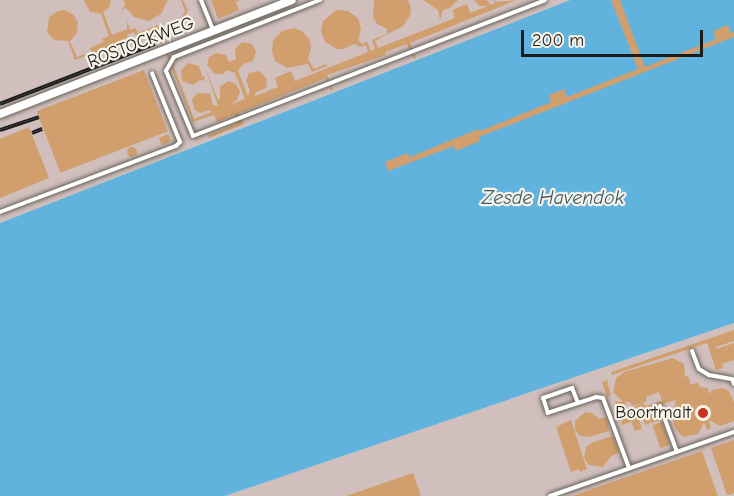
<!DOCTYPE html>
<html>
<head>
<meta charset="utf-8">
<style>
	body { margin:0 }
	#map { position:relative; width:734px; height:496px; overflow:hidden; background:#ede7cb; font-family:"Comic Neue",sans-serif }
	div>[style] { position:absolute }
	.industrial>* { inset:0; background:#d1bfbd }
	.water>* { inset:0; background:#61b2dc }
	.building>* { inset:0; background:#d19f6e; transform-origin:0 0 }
	.round { border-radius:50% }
	.roads { filter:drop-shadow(0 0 2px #656359) drop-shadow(0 0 2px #656359) }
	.service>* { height:4px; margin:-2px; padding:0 2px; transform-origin:2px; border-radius:2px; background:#fff }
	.minor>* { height:8px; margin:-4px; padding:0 4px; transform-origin:4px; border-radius:4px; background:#fff }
	.rail>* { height:4px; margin-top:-2px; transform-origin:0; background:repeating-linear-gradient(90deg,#f7f3e8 0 4.5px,#1c1c1c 0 9px); box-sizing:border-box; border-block:2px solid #1c1c1c }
	.dots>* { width:16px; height:16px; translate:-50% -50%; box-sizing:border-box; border:3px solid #f7f3e8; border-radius:50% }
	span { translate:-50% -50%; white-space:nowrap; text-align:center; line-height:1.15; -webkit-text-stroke:4.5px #f7f3e8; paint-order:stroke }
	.street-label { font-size:18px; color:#1c1c1c }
	.poi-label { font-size:18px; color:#1c1c1c }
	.right { translate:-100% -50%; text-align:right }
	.water-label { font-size:20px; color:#385869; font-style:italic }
	.scale { position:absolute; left:521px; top:30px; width:182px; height:27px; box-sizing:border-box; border:3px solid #1c1c1c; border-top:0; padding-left:8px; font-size:18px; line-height:21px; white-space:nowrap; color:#1c1c1c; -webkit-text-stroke:4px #f7f3e8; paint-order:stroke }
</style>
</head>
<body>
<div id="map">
	<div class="industrial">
		<i style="clip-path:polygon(0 0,570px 0,0 223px)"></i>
		<i style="clip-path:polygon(734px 323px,734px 496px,225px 496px,537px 390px)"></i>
	</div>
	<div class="water">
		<i style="clip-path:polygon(570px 0,734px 0,734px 323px,225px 496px,0 496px,0 223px)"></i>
	</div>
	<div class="building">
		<i style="clip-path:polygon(84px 0,111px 0,109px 8px,103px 12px,112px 35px,127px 29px,127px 21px,130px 30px,136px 28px,138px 33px,158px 25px,160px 29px,180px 20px,185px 11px,181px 0,183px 0,188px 10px,182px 22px,160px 31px,194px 119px,212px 112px,210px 110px,200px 113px,194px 109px,192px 99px,198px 93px,210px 94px,213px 105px,218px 106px,205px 67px,218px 100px,220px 99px,220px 87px,228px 81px,236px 84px,240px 92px,237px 100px,230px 105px,245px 99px,235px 73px,227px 70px,223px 74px,215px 74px,207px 65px,209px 57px,216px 53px,226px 55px,229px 62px,236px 59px,235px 49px,242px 42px,252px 44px,256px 52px,253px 61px,243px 64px,238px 71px,248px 96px,250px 91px,246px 80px,249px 73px,260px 71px,267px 79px,266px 88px,255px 93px,255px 96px,278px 87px,275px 78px,291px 71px,295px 81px,368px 52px,366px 45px,361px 47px,354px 44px,344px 49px,337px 49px,325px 42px,321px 32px,323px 21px,336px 10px,348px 11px,358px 18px,361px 29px,358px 40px,362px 44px,367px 42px,371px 51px,375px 49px,372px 40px,387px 34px,387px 29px,377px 24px,373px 17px,374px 0,408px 0,411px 8px,410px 16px,403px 26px,375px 41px,378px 48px,455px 18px,452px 10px,467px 4px,470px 13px,488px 6px,479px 6px,474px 0,487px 0,491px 5px,495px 3px,493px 0,497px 2px,517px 0,410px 43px,416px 58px,413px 58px,407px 44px,385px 52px,386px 55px,327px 75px,333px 90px,331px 91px,326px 78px,239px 113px,244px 124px,209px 138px,208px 135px,238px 123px,234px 115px,217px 122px,214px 115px,193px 122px,156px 29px,136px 36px,134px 32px,127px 35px,129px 42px,113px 49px,111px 46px,109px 50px,93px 55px,90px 48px,103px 42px,102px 39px,109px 36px,101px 14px,90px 12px)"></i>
		<i style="clip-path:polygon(124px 0,168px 0,161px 14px,149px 21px,134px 17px,126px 8px,121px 10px,125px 6px)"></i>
		<i style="clip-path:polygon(211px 0,241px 0,236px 2px,239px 10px,218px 19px)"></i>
		<i style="clip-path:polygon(423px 0,458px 0,450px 8px,443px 10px,440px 20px,438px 10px)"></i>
		<i style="clip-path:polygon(611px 0,620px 0,645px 67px,716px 39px,713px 31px,728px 25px,731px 33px,734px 32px,734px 37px,479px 137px,480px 141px,456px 151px,454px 146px,388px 171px,385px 162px,408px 153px,410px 157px,476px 130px,483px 130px,551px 102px,549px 95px,564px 89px,567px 97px,638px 69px)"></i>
		<i style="clip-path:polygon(65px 10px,74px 15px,78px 23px,77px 33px,70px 41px,77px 57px,87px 53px,88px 55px,75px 60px,68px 41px,54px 40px,47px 32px,49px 17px,58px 11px)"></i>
		<i style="clip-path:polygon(294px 28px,302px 31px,310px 40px,311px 48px,308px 59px,314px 69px,326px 64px,327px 66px,312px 72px,308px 64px,287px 68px,275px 61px,272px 51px,273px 40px,282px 31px)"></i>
		<i style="clip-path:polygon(188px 63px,199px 66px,202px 76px,205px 77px,204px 81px,200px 80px,193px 85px,182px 81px,181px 70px)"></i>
		<i style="left:144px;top:70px;width:66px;height:115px;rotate:69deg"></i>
		<i style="clip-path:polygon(29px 127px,49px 178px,0 198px,0 139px)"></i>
		<i style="left:168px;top:134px;width:8px;height:10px;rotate:67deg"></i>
		<i class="round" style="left:127px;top:147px;width:10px;height:10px"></i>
		<i style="clip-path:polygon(734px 330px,734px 341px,716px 347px,716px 349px,734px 343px,734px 360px,722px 364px,723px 368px,716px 370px,707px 343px,612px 375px,611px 372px)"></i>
		<i style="clip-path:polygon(673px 358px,684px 364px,685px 377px,688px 376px,691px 385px,698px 382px,700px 387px,708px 388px,710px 394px,712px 390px,723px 388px,729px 391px,734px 402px,734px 421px,720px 426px,709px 420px,711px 428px,707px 430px,704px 422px,698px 434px,683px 437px,675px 428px,671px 411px,676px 404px,675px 400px,657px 406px,661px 420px,651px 423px,646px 409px,650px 423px,645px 425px,640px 411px,639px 419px,642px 429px,635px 431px,631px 422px,622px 425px,620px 414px,613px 414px,644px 403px,645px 406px,662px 401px,659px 392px,646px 397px,647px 401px,640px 404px,632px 406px,630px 402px,625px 402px,627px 407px,618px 411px,615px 401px,623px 402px,613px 392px,616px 378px,624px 372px)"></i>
		<i style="clip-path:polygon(607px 380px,611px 396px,607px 397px,602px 382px)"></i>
		<i style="clip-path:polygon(585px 412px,592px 413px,599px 419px,607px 417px,609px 431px,589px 437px,580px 436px,575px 430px,575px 421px)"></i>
		<i style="clip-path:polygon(571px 420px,587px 469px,580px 472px,579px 469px,571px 472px,556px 427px)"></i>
		<i style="left:662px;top:422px;width:24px;height:10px;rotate:71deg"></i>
		<i style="clip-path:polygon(613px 436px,619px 453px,611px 456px,603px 467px,589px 465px,584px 458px,586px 447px,593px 442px)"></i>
		<i style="clip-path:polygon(734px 440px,734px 493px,727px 495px,711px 448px)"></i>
		<i style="clip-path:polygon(702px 451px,718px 496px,572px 496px)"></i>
		<i style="clip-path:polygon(413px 473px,421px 496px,346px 496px)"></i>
	</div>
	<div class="roads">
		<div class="service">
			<i style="left:201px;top:0;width:32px;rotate:68deg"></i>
			<i style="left:320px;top:0;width:157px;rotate:158.7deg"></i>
			<i style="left:174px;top:57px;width:16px;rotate:120deg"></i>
			<i style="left:166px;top:71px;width:70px;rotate:67.4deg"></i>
			<i style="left:193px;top:136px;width:377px;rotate:-21.1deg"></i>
			<i style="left:0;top:212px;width:188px;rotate:-20.6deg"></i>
			<i style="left:176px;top:146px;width:6px;rotate:-45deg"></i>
			<i style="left:180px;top:142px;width:74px;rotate:-112.1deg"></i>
			<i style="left:692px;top:351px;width:19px;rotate:69deg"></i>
			<i style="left:699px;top:369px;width:12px;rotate:31deg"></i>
			<i style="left:709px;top:375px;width:23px;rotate:10deg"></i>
			<i style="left:732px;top:379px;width:5px;rotate:68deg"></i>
			<i style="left:578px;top:403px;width:32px;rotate:162deg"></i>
			<i style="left:548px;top:413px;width:16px;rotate:-108deg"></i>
			<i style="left:543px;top:398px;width:31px;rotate:-19deg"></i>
			<i style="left:572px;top:388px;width:16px;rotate:68deg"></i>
			<i style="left:578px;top:403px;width:19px;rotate:-18deg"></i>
			<i style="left:596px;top:397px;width:7px;rotate:8deg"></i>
			<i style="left:603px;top:398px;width:75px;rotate:69.6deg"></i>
			<i style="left:660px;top:406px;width:49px;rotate:69.7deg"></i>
			<i style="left:550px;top:496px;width:195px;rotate:-19.2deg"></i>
		</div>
		<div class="minor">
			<i style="left:0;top:114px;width:313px;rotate:-21.3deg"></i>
		</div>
	</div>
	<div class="rail">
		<i style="left:0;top:104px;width:166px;rotate:-21.2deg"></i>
		<i style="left:0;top:130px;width:41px;rotate:-18.4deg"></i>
		<i style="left:32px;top:133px;width:11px;rotate:-22deg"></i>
	</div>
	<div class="dots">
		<i style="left:703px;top:413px;background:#c8321e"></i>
	</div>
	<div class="street-label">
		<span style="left:141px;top:43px;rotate:-21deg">ROSTOCKWEG</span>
	</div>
	<div class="poi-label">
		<span class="right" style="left:691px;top:413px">Boortmalt</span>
	</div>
	<div class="water-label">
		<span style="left:553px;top:197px">Zesde Havendok</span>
	</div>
	<div class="scale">200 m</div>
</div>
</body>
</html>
